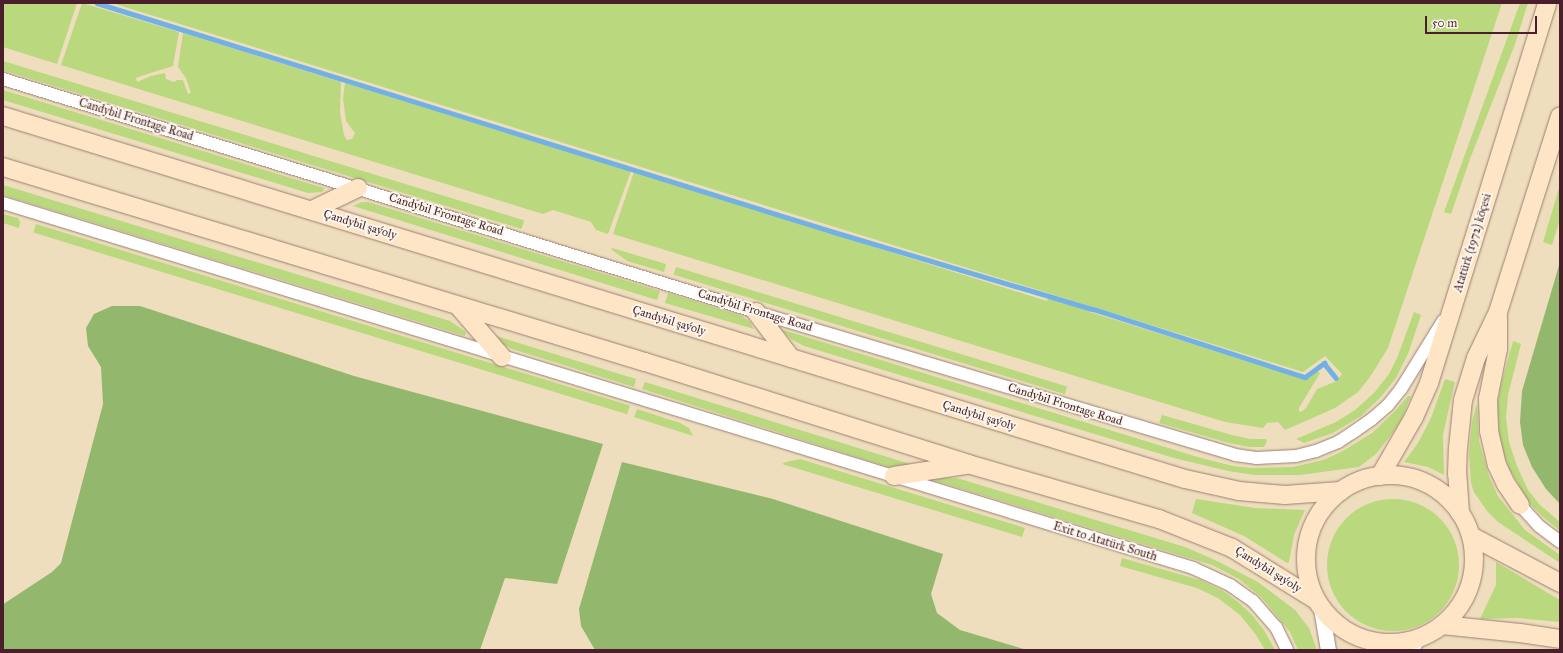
<!DOCTYPE html>
<html>
<head>
<meta charset="utf-8">
<style>
	body { margin:0 }
	#map { position:relative; width:1563px; height:653px; overflow:hidden; background:#eedebd; font-family:"IM FELL Great Primer",serif }
	div>[style] { position:absolute }
	.green>* { inset:0; background:#bad87e; transform-origin:0 0 }
	.round { border-radius:50% }
	.forest>* { inset:0; background:#93b86d }
	.stream>* { height:4.5px; margin:-2.25px; padding:0 2.25px; transform-origin:2.25px; border-radius:2.25px; background:#72b1e5 }
	.roads { filter:drop-shadow(0 0 1px #9c7e74) drop-shadow(0 0 1px #9c7e74) }
	.minor>* { height:12px; margin:-6px; padding:0 6px; transform-origin:6px; border-radius:6px; background:#fff }
	.tertiary>* { height:15px; margin:-7.5px; padding:0 7.5px; transform-origin:7.5px; border-radius:7.5px; background:#fff }
	.secondary>* { height:18px; margin:-9px; padding:0 9px; transform-origin:9px; border-radius:9px; background:#fde5c5 }
	.secondary>.ring { margin:-9px; padding:0; box-sizing:content-box; background:none; border:18px solid #fde5c5; border-radius:50% }
	span { translate:-50% -50%; white-space:nowrap; text-align:center; line-height:1.15; -webkit-text-stroke:4px #fbf7ec; paint-order:stroke }
	.street-label { font-size:12px; color:#4a1f2b }
	.frame { position:absolute; inset:0; border:4px solid #4a1f2b; pointer-events:none }
	.scale { position:absolute; left:1425px; top:16px; width:112px; height:18px; box-sizing:border-box; border:2px solid #4a1f2b; border-top:0; padding-left:5px; font-size:12px; line-height:14px; white-space:nowrap; color:#4a1f2b; -webkit-text-stroke:3px #fbf7ec; paint-order:stroke }
</style>
</head>
<body>
<div id="map">
	<div class="green">
		<i style="clip-path:polygon(3px 3px,77px 3px,57px 64px,3px 47px)"></i>
		<i style="clip-path:polygon(82px 3px,179px 32px,173px 66px,141px 76px,136px 78px,137px 82px,151px 76px,165px 73px,166px 79px,174px 82px,177px 80px,183px 80px,188px 94px,191px 93px,186px 78px,178px 67px,183px 33px,341px 82px,340px 112px,344px 135px,347px 140px,352px 139px,355px 133px,346px 121px,343px 99px,345px 83px,631px 171px,608px 234px,596px 230px,591px 222px,553px 210px,543px 214px,61px 65px)"></i>
		<i style="clip-path:polygon(112px 3px,1502px 3px,1388px 348px,1370px 377px,1358px 392px,1335px 408px,1285px 430px,1278px 422px,1267px 423px,1263px 428px,1225px 422px,613px 234px,634px 172px,1047px 301px,1049px 295px,1091px 308px,1090px 312px,1304px 379px,1317px 371px,1320px 373px,1299px 408px,1299px 411px,1301px 412px,1306px 408px,1317px 389px,1337px 381px,1342px 374px,1325px 356px,1303px 372px)"></i>
		<i style="clip-path:polygon(1520px 3px,1528px 3px,1515px 44px,1470px 159px,1451px 214px,1444px 212px)"></i>
		<i style="left:3px;top:61px;width:545px;height:9px;rotate:17deg"></i>
		<i style="clip-path:polygon(3px 90px,324px 188px,325px 188px,322px 192px,308px 193px,3px 100px)"></i>
		<i style="clip-path:polygon(3px 185px,450px 321px,466px 332px,465px 336px,3px 195px)"></i>
		<i style="clip-path:polygon(1560px 185px,1560px 219px,1552px 245px,1543px 242px)"></i>
		<i style="clip-path:polygon(362px 202px,368px 202px,660px 291px,657px 300px,353px 206px)"></i>
		<i style="clip-path:polygon(3px 214px,18px 218px,20px 222px,19px 228px,3px 223px)"></i>
		<i style="left:36px;top:224px;width:621px;height:9px;rotate:17deg"></i>
		<i style="clip-path:polygon(612px 248px,666px 264px,664px 272px,627px 261px,611px 249px)"></i>
		<i style="left:676px;top:267px;width:409px;height:8px;rotate:17deg"></i>
		<i style="clip-path:polygon(668px 293px,742px 316px,750px 322px,754px 329px,665px 303px)"></i>
		<i style="clip-path:polygon(1414px 312px,1421px 315px,1408px 354px,1396px 378px,1380px 398px,1361px 416px,1333px 433px,1304px 443px,1296px 439px,1336px 422px,1355px 410px,1374px 393px,1389px 374px,1397px 358px)"></i>
		<i style="clip-path:polygon(780px 329px,1201px 458px,1233px 466px,1252px 468px,1293px 467px,1323px 460px,1341px 452px,1372px 433px,1395px 411px,1408px 396px,1411px 396px,1402px 418px,1392px 434px,1376px 454px,1359px 467px,1300px 475px,1255px 475px,1228px 471px,1174px 458px,804px 346px,791px 339px)"></i>
		<i style="clip-path:polygon(496px 336px,636px 379px,634px 387px,512px 349px,502px 344px)"></i>
		<i style="clip-path:polygon(1513px 341px,1521px 344px,1508px 395px,1506px 417px,1509px 442px,1517px 466px,1528px 490px,1540px 505px,1560px 522px,1560px 531px,1543px 517px,1529px 503px,1509px 468px,1500px 443px,1497px 405px,1502px 381px)"></i>
		<i style="clip-path:polygon(1445px 379px,1455px 382px,1443px 435px,1444px 475px,1428px 467px,1404px 462px,1418px 443px,1431px 418px)"></i>
		<i style="clip-path:polygon(645px 382px,910px 464px,911px 465px,888px 467px,642px 389px)"></i>
		<i style="clip-path:polygon(1477px 403px,1479px 441px,1489px 476px,1498px 496px,1525px 530px,1560px 555px,1560px 563px,1498px 522px,1487px 511px,1474px 492px,1471px 483px,1469px 453px,1472px 422px)"></i>
		<i style="clip-path:polygon(637px 409px,680px 423px,689px 428px,693px 436px,634px 417px)"></i>
		<i style="clip-path:polygon(1162px 415px,1232px 435px,1250px 439px,1266px 439px,1267px 441px,1264px 447px,1249px 447px,1229px 443px,1159px 423px)"></i>
		<i style="clip-path:polygon(800px 459px,1025px 528px,1022px 537px,782px 464px,786px 462px)"></i>
		<i style="clip-path:polygon(926px 478px,957px 478px,1185px 547px,1215px 560px,1258px 582px,1295px 610px,1309px 628px,1317px 650px,1298px 650px,1290px 632px,1261px 597px,1239px 579px,1212px 565px)"></i>
		<i class="round" style="left:1327px;top:499px;width:132px;height:132px"></i>
		<i style="clip-path:polygon(1196px 499px,1255px 508px,1305px 510px,1294px 535px,1289px 562px,1287px 563px,1244px 536px,1192px 513px)"></i>
		<i style="clip-path:polygon(1122px 558px,1200px 580px,1223px 591px,1238px 602px,1252px 615px,1264px 630px,1275px 650px,1265px 650px,1256px 635px,1240px 615px,1218px 598px,1197px 588px,1120px 566px)"></i>
		<i style="clip-path:polygon(1496px 562px,1560px 600px,1560px 622px,1517px 618px,1480px 619px,1496px 585px)"></i>
	</div>
	<div class="forest">
		<i style="clip-path:polygon(1560px 262px,1560px 504px,1546px 489px,1532px 467px,1523px 445px,1520px 422px,1522px 391px)"></i>
		<i style="clip-path:polygon(112px 306px,140px 306px,354px 376px,603px 444px,557px 584px,505px 578px,480px 650px,3px 650px,3px 606px,5px 603px,52px 572px,61px 563px,103px 404px,101px 367px,88px 346px,86px 328px,94px 314px)"></i>
		<i style="clip-path:polygon(622px 462px,773px 499px,943px 554px,931px 594px,937px 613px,960px 630px,1027px 650px,595px 650px,581px 626px,579px 609px)"></i>
	</div>
	<div class="stream">
		<i style="left:97px;top:3px;width:772px;rotate:17.26deg"></i>
		<i style="left:834px;top:232px;width:270px;rotate:16.6deg"></i>
		<i style="left:1093px;top:309px;width:223px;rotate:17.8deg"></i>
		<i style="left:1305px;top:377px;width:24px;rotate:-36deg"></i>
		<i style="left:1324px;top:363px;width:19px;rotate:51deg"></i>
	</div>
	<div class="roads">
		<div class="minor">
			<i style="left:3px;top:79px;width:788px;rotate:17.19deg"></i>
			<i style="left:756px;top:312px;width:500px;rotate:16.6deg"></i>
			<i style="left:1235px;top:455px;width:21px;rotate:8deg"></i>
			<i style="left:1256px;top:458px;width:40px;rotate:-2.9deg"></i>
			<i style="left:1296px;top:456px;width:21px;rotate:-14deg"></i>
			<i style="left:1316px;top:451px;width:24px;rotate:-22deg"></i>
			<i style="left:1338px;top:442px;width:17px;rotate:-33deg"></i>
			<i style="left:1352px;top:433px;width:24px;rotate:-35deg"></i>
			<i style="left:1372px;top:419px;width:21px;rotate:-41deg"></i>
			<i style="left:1388px;top:405px;width:21px;rotate:-51deg"></i>
			<i style="left:1401px;top:389px;width:80px;rotate:-58.3deg"></i>
			<i style="left:3px;top:203px;width:1245px;rotate:17.05deg"></i>
			<i style="left:1193px;top:568px;width:41px;rotate:24.7deg"></i>
			<i style="left:1230px;top:585px;width:28px;rotate:35deg"></i>
			<i style="left:1253px;top:601px;width:35px;rotate:49deg"></i>
			<i style="left:1276px;top:627px;width:25px;rotate:64deg"></i>
			<i style="left:1520px;top:505px;width:28px;rotate:48deg"></i>
			<i style="left:1539px;top:526px;width:26px;rotate:37deg"></i>
		</div>
		<div class="tertiary">
			<i style="left:1321px;top:608px;width:43px;rotate:80.5deg"></i>
			<i style="left:1410px;top:650px;width:13px;rotate:-58deg"></i>
		</div>
		<div class="secondary">
			<i style="left:3px;top:116px;width:1236px;rotate:17.07deg"></i>
			<i style="left:1185px;top:479px;width:55px;rotate:12.5deg"></i>
			<i style="left:1239px;top:491px;width:46px;rotate:5deg"></i>
			<i style="left:1285px;top:495px;width:56px;rotate:-4.1deg"></i>
			<i style="left:3px;top:167px;width:671px;rotate:16.9deg"></i>
			<i style="left:645px;top:362px;width:339px;rotate:17.5deg"></i>
			<i style="left:968px;top:464px;width:199px;rotate:16.1deg"></i>
			<i style="left:1159px;top:519px;width:79px;rotate:21.7deg"></i>
			<i style="left:1232px;top:548px;width:99px;rotate:31.8deg"></i>
			<i style="left:312px;top:210px;width:51px;rotate:-25.6deg"></i>
			<i style="left:459px;top:307px;width:66px;rotate:49.3deg"></i>
			<i style="left:756px;top:312px;width:58px;rotate:52.7deg"></i>
			<i style="left:1498px;top:318px;width:31px;rotate:90deg"></i>
			<i style="left:1498px;top:349px;width:51px;rotate:101.3deg"></i>
			<i style="left:1488px;top:399px;width:32px;rotate:88deg"></i>
			<i style="left:1489px;top:431px;width:35px;rotate:77deg"></i>
			<i style="left:1497px;top:465px;width:21px;rotate:65deg"></i>
			<i style="left:1506px;top:484px;width:25px;rotate:56deg"></i>
			<i class="ring" style="left:1306px;top:475px;width:150px;height:150px"></i>
			<i style="left:894px;top:476px;width:72px;rotate:-8.8deg"></i>
			<i style="left:1380px;top:476px;width:68px;rotate:-60deg"></i>
			<i style="left:1414px;top:417px;width:37px;rotate:-66deg"></i>
			<i style="left:1429px;top:383px;width:398px;rotate:-72.7deg"></i>
			<i style="left:1460px;top:513px;width:39px;rotate:-94deg"></i>
			<i style="left:1457px;top:474px;width:26px;rotate:-88deg"></i>
			<i style="left:1458px;top:448px;width:48px;rotate:-84.1deg"></i>
			<i style="left:1463px;top:400px;width:44px;rotate:-72.8deg"></i>
			<i style="left:1476px;top:358px;width:51px;rotate:-64.4deg"></i>
			<i style="left:1498px;top:312px;width:205px;rotate:-72.4deg"></i>
			<i style="left:1471px;top:536px;width:101px;rotate:27.8deg"></i>
			<i style="left:1442px;top:625px;width:78px;rotate:5.9deg"></i>
			<i style="left:1520px;top:633px;width:40px;rotate:8.5deg"></i>
		</div>
	</div>
	<div class="street-label">
		<span style="left:136px;top:120px;rotate:17deg">Candybil Frontage Road</span>
		<span style="left:446px;top:215px;rotate:17deg">Candybil Frontage Road</span>
		<span style="left:360px;top:225px;rotate:17deg">Çandybil şaýoly</span>
		<span style="left:1473px;top:243px;rotate:-73deg">Atatürk (1972) köçesi</span>
		<span style="left:755px;top:311px;rotate:17deg">Candybil Frontage Road</span>
		<span style="left:669px;top:321px;rotate:17deg">Çandybil şaýoly</span>
		<span style="left:1065px;top:405px;rotate:17deg">Candybil Frontage Road</span>
		<span style="left:979px;top:416px;rotate:17deg">Çandybil şaýoly</span>
		<span style="left:1105px;top:542px;rotate:17deg">Exit to Atatürk South</span>
		<span style="left:1268px;top:570px;rotate:32deg">Çandybil şaýoly</span>
	</div>
	<div class="frame"></div>
	<div class="scale">50 m</div>
</div>
</body>
</html>
